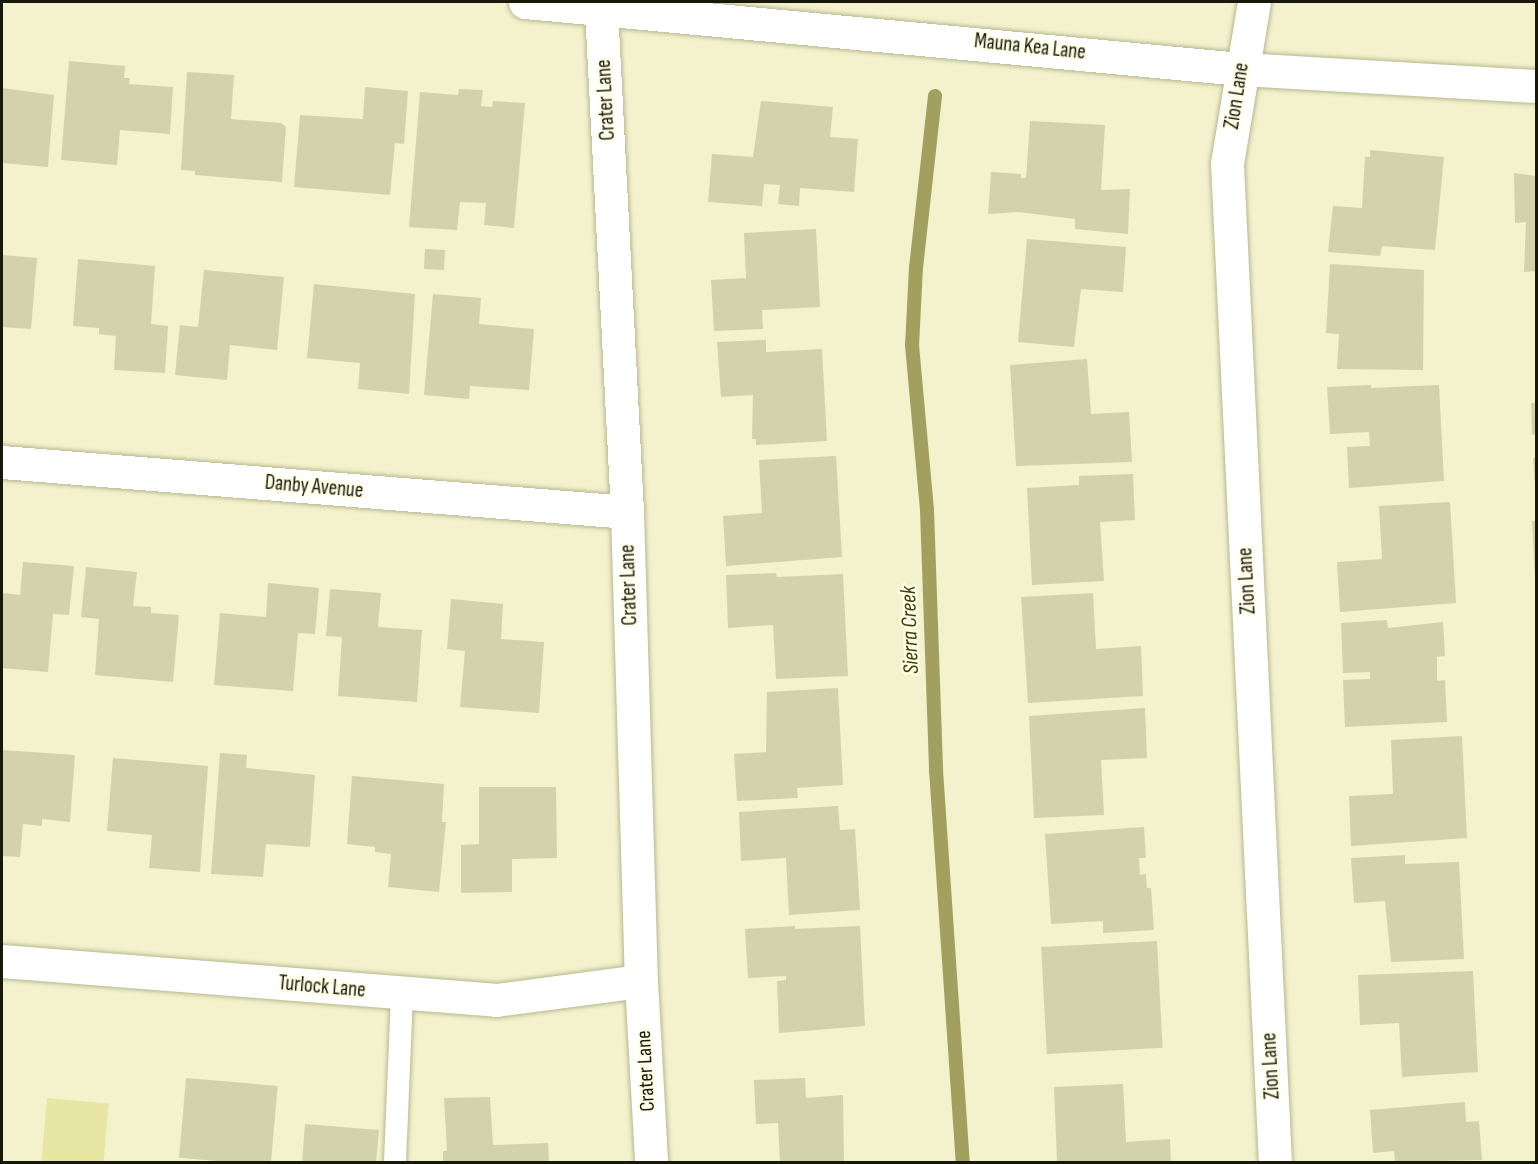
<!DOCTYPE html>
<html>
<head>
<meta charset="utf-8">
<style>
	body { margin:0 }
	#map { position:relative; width:1538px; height:1164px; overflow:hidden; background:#f3f2cc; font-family:"Sofia Sans Condensed",sans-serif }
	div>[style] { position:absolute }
	.green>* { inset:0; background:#e7e6a2; transform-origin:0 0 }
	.stream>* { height:14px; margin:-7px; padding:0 7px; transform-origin:7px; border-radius:7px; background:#a1a05e }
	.building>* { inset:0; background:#d2d2ad; transform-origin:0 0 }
	.roads { filter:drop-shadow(0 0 2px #b7b792) drop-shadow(0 0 2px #b7b792) }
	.service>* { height:22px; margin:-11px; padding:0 11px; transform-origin:11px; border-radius:11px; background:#fff }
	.minor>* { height:33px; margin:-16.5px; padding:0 16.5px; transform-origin:16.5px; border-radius:16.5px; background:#fff }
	span { translate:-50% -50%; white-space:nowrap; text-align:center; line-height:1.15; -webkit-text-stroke:5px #ffffe8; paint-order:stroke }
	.street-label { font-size:21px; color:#18180a }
	.water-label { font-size:22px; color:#3f3d07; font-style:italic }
	.frame { position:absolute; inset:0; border:3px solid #18180a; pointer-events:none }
</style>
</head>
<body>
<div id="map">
	<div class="green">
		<i style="left:47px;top:1098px;width:62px;height:64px;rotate:5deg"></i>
	</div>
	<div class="stream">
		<i style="left:935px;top:96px;width:172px;rotate:96.3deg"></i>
		<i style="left:916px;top:267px;width:78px;rotate:92.9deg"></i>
		<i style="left:912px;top:345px;width:166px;rotate:84.8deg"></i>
		<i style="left:927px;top:510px;width:260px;rotate:88deg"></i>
		<i style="left:936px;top:770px;width:393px;rotate:86.1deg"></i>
	</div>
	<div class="building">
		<i style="clip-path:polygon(69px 61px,125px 66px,124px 78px,130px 78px,129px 84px,173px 87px,170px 134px,120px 130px,117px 165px,61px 160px)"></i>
		<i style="clip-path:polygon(187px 72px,234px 75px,231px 119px,281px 123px,286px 127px,282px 182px,195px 175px,195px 171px,181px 170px)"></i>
		<i style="clip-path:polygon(365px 87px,408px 91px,404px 144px,395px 143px,390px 195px,294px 187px,300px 115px,363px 119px)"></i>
		<i style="clip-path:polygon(2px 88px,54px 95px,48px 167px,2px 163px)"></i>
		<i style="clip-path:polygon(459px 89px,483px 90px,481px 106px,492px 107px,493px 101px,525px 103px,514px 228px,484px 225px,486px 203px,460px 202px,457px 230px,409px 227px,420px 92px,458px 95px)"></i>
		<i style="clip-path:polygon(761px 101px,833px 107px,830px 137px,858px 139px,854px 192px,800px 188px,799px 206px,778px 204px,780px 185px,764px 184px,762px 206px,708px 202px,712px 154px,753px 157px)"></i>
		<i style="clip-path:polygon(1030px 121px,1105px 125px,1101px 190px,1130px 189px,1128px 234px,1075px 229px,1075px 219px,1018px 212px,988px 214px,991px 172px,1021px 174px,1021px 178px,1026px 178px)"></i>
		<i style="clip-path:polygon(1370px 150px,1444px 157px,1435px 250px,1382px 246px,1380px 256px,1328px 252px,1333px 206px,1362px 208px,1365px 157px,1370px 157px)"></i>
		<i style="clip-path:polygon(1514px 173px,1536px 176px,1536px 271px,1524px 272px,1526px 222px,1515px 223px)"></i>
		<i style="clip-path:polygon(816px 229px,820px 307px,762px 310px,763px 329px,714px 331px,711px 280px,746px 278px,744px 233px)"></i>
		<i style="clip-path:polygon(1027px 239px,1126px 247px,1123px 292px,1081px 289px,1074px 347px,1018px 342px)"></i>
		<i style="left:425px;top:249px;width:20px;height:20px;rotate:3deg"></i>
		<i style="clip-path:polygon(2px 255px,37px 258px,31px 329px,2px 327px)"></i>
		<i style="clip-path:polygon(78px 259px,155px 266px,151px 324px,168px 326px,165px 373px,114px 370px,116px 336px,99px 334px,99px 328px,73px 326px)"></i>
		<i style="clip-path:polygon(1330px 264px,1424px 270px,1423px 370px,1337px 369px,1339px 334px,1326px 333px)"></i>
		<i style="clip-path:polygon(204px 270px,284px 277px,277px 350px,230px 345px,227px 380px,175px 375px,180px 325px,198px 327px)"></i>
		<i style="clip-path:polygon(314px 284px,415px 294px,409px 394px,358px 389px,360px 363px,307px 358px)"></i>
		<i style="clip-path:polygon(433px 294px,481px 298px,479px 324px,534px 329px,529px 390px,470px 386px,469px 399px,424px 395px)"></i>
		<i style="clip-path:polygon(766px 340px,766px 352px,822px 349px,827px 441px,756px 445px,756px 439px,752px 439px,753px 395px,721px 397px,717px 342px)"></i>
		<i style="clip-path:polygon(1087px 359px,1091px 414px,1129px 412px,1132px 462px,1016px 466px,1010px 365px)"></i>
		<i style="clip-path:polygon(1371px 385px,1371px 388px,1439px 385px,1444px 481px,1349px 488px,1347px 447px,1370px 446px,1369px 432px,1330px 434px,1327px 387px)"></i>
		<i style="clip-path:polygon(1531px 403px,1536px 403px,1536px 434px,1532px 435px)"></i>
		<i style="clip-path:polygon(836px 456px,842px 557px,726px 566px,723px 516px,762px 513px,759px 460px)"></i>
		<i style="clip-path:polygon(1533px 458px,1536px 458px,1536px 485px,1535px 485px)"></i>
		<i style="clip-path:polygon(1133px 474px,1135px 520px,1100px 522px,1104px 581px,1032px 585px,1027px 488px,1079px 485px,1079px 476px)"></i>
		<i style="clip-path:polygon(1450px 502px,1456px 603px,1340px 612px,1337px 562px,1382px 559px,1379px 506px)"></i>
		<i style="clip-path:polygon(1532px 521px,1536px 521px,1536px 576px,1535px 576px)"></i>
		<i style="clip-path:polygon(23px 562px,74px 566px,69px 615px,53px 614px,48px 672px,2px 668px,2px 593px,20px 595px)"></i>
		<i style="clip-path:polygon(86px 567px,137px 572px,133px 606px,151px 607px,151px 613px,179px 615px,173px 682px,95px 675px,99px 619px,81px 617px)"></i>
		<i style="clip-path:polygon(776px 573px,777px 577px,843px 574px,848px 676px,776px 679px,773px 625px,728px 628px,726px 575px)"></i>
		<i style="clip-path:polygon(268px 583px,319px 588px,315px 634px,298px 633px,293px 691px,214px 685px,220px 613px,266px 617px)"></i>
		<i style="clip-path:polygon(330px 589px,381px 593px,378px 627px,422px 630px,417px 702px,338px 696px,342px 637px,326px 636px)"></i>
		<i style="clip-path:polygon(1093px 593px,1096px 649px,1141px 646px,1143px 696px,1028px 703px,1021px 597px)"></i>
		<i style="clip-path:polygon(451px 599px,503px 604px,501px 639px,544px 642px,539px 713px,460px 707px,465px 651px,447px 649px)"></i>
		<i style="clip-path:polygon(1387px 620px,1388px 628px,1443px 622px,1445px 656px,1437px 657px,1437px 681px,1445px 680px,1447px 722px,1345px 727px,1343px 680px,1370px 679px,1370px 672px,1343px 673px,1341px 623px)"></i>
		<i style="clip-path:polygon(838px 688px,843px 785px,797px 788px,798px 798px,737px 801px,734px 754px,766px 752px,767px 692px)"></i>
		<i style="clip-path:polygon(1145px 708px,1147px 758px,1101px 760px,1104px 815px,1034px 818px,1029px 716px)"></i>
		<i style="clip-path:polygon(1462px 736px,1467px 838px,1351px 846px,1349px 796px,1393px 794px,1391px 740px)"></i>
		<i style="clip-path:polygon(2px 750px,75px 755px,70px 822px,42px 819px,42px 826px,23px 824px,20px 857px,2px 856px)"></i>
		<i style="clip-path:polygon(220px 753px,247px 755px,246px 768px,315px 775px,310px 847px,266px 844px,263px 877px,211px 874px)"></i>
		<i style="clip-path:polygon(113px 758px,208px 766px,200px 872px,149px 868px,152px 835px,107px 831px)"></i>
		<i style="clip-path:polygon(352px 776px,444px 784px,442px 822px,446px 822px,439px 892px,388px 887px,391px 854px,375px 852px,375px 847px,347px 844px)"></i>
		<i style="clip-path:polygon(479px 787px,556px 787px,557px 858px,512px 859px,512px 892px,461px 893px,461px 845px,479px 844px)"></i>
		<i style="clip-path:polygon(838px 806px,840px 830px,855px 829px,860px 910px,789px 915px,786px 858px,741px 861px,739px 812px)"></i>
		<i style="clip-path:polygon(1144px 827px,1146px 858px,1139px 858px,1140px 875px,1146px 874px,1147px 888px,1151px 888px,1154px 930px,1103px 933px,1103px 921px,1051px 924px,1045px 834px)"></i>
		<i style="clip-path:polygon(1405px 855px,1405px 864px,1459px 862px,1464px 959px,1391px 962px,1385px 901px,1354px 903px,1351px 858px)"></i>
		<i style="clip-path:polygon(795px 926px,795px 929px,860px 926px,865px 1026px,779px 1033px,777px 981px,786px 980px,786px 976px,748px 978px,745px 929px)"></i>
		<i style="left:1157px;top:941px;width:107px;height:116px;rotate:87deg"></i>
		<i style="clip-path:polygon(1473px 971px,1478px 1072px,1402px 1077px,1399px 1023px,1360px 1025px,1358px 975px)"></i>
		<i style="left:186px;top:1078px;width:92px;height:80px;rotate:5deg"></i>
		<i style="clip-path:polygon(805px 1078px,806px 1098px,843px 1095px,844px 1162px,780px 1162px,778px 1123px,756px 1124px,754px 1080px)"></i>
		<i style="clip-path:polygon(1123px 1084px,1126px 1142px,1170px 1139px,1171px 1162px,1057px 1162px,1054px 1087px)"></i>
		<i style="clip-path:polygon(490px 1097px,493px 1145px,548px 1143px,549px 1162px,443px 1162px,443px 1151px,447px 1151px,444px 1098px)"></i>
		<i style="clip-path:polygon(1465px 1102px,1466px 1122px,1479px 1121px,1482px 1160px,1395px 1162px,1394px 1151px,1373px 1153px,1370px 1110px)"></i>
		<i style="clip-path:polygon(305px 1124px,379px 1130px,376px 1162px,302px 1162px)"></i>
	</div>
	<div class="roads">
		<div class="service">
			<i style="left:395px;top:1162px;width:168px;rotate:-87.6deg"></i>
		</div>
		<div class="minor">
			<i style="left:525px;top:2px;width:719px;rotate:5.35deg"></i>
			<i style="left:1241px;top:69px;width:295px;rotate:3.3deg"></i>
			<i style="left:1254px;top:2px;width:164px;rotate:99.5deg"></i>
			<i style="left:1227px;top:164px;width:999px;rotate:87.25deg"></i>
			<i style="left:601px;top:9px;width:504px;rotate:87.04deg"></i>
			<i style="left:627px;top:512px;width:469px;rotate:88.3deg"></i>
			<i style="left:641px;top:981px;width:181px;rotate:86.8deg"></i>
			<i style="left:2px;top:462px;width:627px;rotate:4.57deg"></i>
			<i style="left:2px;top:961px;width:496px;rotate:4.5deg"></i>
			<i style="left:496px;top:1000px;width:146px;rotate:-7.5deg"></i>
		</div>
	</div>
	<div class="street-label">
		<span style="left:1030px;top:47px;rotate:6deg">Mauna Kea Lane</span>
		<span style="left:1237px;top:96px;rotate:-81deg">Zion Lane</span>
		<span style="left:606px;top:100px;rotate:-93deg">Crater Lane</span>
		<span style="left:314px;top:487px;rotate:5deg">Danby Avenue</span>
		<span style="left:1247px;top:581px;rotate:-93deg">Zion Lane</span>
		<span style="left:629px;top:585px;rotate:-92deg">Crater Lane</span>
		<span style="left:322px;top:987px;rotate:5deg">Turlock Lane</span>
		<span style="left:1271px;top:1066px;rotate:-93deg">Zion Lane</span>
		<span style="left:646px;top:1071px;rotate:-93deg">Crater Lane</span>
	</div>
	<div class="water-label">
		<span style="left:910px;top:630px;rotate:-92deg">Sierra Creek</span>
	</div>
	<div class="frame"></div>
</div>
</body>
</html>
